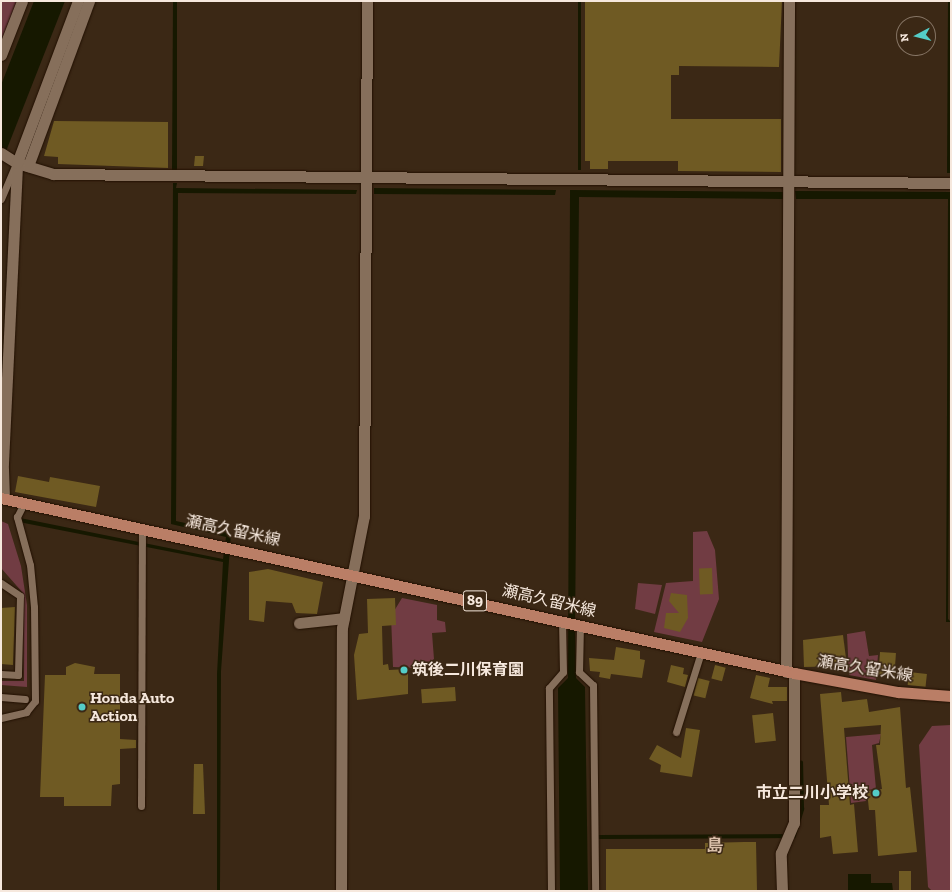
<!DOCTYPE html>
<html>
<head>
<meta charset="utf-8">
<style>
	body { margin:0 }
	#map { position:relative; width:952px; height:892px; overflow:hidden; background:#3b2815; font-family:"Zilla Slab","Noto Sans JP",serif }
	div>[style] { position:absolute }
	.green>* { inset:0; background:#713c43 }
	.water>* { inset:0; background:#161800; transform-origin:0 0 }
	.stream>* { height:3.5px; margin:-1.75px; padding:0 1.75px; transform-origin:1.75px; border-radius:1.75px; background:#161800 }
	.building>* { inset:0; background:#6f5a23; transform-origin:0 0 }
	.roads { filter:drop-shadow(0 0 1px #221001) drop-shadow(0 0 1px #221001) }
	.service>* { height:7px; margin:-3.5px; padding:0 3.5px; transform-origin:3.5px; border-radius:3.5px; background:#866f5b }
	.minor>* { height:11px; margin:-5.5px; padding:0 5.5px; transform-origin:5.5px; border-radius:5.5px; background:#866f5b }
	.tertiary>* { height:11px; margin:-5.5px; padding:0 5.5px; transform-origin:5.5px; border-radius:5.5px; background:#866f5b }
	.secondary>* { height:11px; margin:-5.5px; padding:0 5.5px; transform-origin:5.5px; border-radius:5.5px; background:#866f5b }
	.primary>* { height:11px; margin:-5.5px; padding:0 5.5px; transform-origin:5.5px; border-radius:5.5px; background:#ba7e66 }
	.dots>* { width:11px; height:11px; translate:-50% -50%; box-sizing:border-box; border:2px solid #3b2815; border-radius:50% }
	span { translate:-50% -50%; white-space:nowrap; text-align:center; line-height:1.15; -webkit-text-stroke:3px #3b2815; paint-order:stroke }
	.shield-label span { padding:1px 3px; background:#3b2815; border:1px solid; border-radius:3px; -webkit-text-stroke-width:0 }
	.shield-label { font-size:15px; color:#f6e8dd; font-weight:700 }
	.street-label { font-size:16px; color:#f6e8dd }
	.poi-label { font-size:16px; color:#f6e8dd; font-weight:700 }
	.left { translate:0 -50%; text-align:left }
	.right { translate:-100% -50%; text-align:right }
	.neighbourhood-label { font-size:17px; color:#d9bfa9; font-weight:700 }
	.frame { position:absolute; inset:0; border:2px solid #f6e8dd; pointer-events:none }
	.north { position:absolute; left:896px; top:16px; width:40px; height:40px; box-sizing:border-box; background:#3b2815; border:1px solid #867565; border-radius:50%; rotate:263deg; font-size:11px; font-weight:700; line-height:16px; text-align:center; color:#f6e8dd }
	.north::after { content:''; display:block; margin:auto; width:14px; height:18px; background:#54cdc7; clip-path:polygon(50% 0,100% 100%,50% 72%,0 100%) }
</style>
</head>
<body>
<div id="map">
	<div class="green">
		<i style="clip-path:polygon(1px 1px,17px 1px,1px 41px)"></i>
		<i style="clip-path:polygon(1px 521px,8px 524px,21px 566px,27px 605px,27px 687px,1px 685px,1px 681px,24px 681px,23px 593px,1px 568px)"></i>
		<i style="clip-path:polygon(707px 531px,715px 550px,719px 599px,702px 642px,654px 632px,666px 583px,693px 581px,693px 532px)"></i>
		<i style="clip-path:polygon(638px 583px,662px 585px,655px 614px,635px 609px)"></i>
		<i style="clip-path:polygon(402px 598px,437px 605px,437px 620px,445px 622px,446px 632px,432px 633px,434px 659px,419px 668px,393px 667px,391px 616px)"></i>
		<i style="clip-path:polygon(865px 631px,869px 656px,878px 655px,876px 680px,849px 675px,847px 634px)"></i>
		<i style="clip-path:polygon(951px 725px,951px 891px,932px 891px,928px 887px,919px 745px,932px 726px)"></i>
		<i style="clip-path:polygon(881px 734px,879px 743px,872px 745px,876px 789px,866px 790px,866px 801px,851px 803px,846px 737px)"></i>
	</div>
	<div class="water">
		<i style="clip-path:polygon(34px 1px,65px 1px,1px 164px,1px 85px)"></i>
		<i style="clip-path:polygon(173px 1px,177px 1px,177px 170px,172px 171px)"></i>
		<i style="left:578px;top:1px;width:3px;height:169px"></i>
		<i style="clip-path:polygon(948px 1px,951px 1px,951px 173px,947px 173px)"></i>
		<i style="clip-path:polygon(173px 183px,177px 183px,176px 188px,357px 190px,356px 194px,178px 193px,176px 521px,231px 533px,221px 671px,220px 891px,217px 891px,217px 674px,223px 562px,19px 522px,20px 518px,223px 559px,226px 537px,171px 524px)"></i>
		<i style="clip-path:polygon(374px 188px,556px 190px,555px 195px,374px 194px)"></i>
		<i style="clip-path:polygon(570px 190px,783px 192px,783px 199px,579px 197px,575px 632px,576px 678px,585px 687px,588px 891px,560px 891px,558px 688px,568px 678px)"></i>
		<i style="clip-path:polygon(795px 191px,951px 192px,948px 619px,951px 622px,946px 622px,948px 199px,796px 199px)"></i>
		<i style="clip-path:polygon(848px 874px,871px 874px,871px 883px,892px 883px,893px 891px,848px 891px)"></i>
	</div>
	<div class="stream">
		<i style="left:599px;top:837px;width:195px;rotate:-0.3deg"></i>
		<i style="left:794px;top:836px;width:28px;rotate:-73deg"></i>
		<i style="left:802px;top:809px;width:46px;rotate:-91.2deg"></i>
	</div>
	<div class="building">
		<i style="clip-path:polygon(585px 1px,782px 1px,779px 67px,679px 66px,679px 75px,671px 75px,671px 119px,781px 119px,781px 172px,678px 171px,678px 161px,608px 161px,608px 169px,590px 169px,590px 161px,585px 161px)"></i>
		<i style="clip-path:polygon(54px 121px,168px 122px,168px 168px,58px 164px,58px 157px,44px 156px)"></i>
		<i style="clip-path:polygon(195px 156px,204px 156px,203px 166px,194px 166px)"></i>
		<i style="clip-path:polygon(18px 476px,49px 482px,50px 477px,100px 486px,96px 507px,15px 492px)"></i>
		<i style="left:712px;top:568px;width:26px;height:13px;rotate:88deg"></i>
		<i style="clip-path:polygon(268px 569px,323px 582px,317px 614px,296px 613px,292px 603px,266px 601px,264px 622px,249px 620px,249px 572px)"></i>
		<i style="clip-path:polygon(671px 593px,687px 595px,688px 618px,680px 632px,664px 628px,666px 613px,679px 613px,669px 601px)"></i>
		<i style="clip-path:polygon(395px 598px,396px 625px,382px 626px,383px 665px,388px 664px,389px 670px,408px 669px,408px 694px,357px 700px,354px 655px,359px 634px,368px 633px,367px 599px)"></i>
		<i style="clip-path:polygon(15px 607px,13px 665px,1px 664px,1px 608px)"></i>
		<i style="clip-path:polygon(843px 635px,847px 666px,804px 667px,803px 640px)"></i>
		<i style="clip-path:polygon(616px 647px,640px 651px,640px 659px,645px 660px,642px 678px,611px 674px,610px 679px,599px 677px,600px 672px,590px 671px,589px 658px,614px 660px)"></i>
		<i style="left:880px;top:652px;width:16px;height:23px;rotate:4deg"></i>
		<i style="clip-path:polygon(75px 663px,95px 667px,94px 674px,120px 674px,120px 739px,136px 740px,136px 748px,120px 749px,120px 784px,112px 785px,111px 806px,64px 806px,64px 797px,40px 797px,45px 675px,66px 675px,66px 667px)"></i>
		<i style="clip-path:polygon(671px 665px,684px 668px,683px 674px,688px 675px,685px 687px,667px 682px)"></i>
		<i style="left:715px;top:665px;width:11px;height:14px;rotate:15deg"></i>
		<i style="left:909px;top:672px;width:18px;height:13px;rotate:6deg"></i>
		<i style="clip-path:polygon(756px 675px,770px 678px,768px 687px,787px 687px,787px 701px,772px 701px,773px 704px,750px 698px)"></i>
		<i style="left:698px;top:678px;width:12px;height:18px;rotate:14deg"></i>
		<i style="left:455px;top:687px;width:14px;height:34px;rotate:86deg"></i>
		<i style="clip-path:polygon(841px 692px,842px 702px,867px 699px,869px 712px,900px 707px,906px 788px,910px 787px,917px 852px,878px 856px,875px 810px,869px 810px,867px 791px,882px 789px,876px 745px,880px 745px,881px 725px,844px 728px,850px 805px,854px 804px,858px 852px,833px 854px,831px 836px,820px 838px,820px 805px,829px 805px,820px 694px)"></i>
		<i style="left:773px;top:713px;width:28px;height:21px;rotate:84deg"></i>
		<i style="clip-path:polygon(686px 728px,700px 730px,692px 777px,660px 772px,661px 765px,649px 759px,657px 745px,681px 758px)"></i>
		<i style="clip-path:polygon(194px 764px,203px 764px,205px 814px,193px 814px)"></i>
		<i style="clip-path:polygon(744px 842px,756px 842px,757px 891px,606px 891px,606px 849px,705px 849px,705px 843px)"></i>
		<i style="left:899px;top:871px;width:12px;height:20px"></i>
	</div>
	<div class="roads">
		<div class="service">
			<i style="left:1px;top:199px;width:34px;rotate:-67deg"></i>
			<i style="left:1px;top:583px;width:23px;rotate:34deg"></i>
			<i style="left:20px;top:596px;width:79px;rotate:91.5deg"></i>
			<i style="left:18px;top:675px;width:17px;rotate:-177deg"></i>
			<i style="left:580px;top:625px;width:47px;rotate:91.2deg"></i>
			<i style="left:579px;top:672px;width:19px;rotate:43deg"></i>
			<i style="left:593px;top:685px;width:206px;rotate:89.4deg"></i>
			<i style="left:1px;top:697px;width:24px;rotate:5deg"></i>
			<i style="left:1px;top:718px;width:26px;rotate:-13deg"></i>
			<i style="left:26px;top:712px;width:14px;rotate:-51deg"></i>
			<i style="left:35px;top:701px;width:94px;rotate:-90.6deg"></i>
			<i style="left:34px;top:607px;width:42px;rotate:-95.4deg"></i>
			<i style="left:30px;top:565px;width:50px;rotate:-105.2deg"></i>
			<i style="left:17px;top:517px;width:16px;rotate:-63deg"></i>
			<i style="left:676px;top:732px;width:84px;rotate:-72.6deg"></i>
			<i style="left:141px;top:806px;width:278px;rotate:-89.8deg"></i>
			<i style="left:551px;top:891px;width:203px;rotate:-90.6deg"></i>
			<i style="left:549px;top:688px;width:21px;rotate:-49deg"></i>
			<i style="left:563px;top:672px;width:51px;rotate:-91.1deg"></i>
		</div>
		<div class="minor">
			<i style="left:1px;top:153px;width:19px;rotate:32deg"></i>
			<i style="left:17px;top:163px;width:38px;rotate:17deg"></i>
			<i style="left:53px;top:174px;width:898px;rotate:0.57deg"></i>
			<i style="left:28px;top:166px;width:176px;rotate:-69.7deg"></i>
			<i style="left:4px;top:498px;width:35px;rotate:-92deg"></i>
			<i style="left:3px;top:463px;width:300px;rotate:-87.3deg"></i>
			<i style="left:17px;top:163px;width:173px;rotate:-69.4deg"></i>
			<i style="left:299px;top:623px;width:45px;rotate:-6.3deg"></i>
			<i style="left:786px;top:672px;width:671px;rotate:-89.74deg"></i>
			<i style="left:782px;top:891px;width:38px;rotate:-92deg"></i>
			<i style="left:781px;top:853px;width:33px;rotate:-67deg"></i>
			<i style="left:794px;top:823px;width:150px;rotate:-90deg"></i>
		</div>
		<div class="tertiary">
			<i style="left:341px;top:891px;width:263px;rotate:-89.8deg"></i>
			<i style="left:342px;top:628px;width:114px;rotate:-78.9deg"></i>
			<i style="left:364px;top:516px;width:515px;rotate:-89.67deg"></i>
		</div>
		<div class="secondary">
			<i style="left:1px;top:55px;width:58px;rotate:-68.7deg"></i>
		</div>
		<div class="primary">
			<i style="left:1px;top:498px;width:812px;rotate:12.44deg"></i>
			<i style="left:794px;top:673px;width:106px;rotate:10.4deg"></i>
			<i style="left:898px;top:692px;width:53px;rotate:4.3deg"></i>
		</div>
	</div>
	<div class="dots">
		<i style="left:404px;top:670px;background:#54cdc7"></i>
		<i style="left:82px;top:707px;background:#54cdc7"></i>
		<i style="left:876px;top:793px;background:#54cdc7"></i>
	</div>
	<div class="shield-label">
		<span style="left:475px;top:601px">89</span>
	</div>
	<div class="street-label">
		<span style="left:233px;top:531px;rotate:12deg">瀬高久留米線</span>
		<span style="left:549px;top:601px;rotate:13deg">瀬高久留米線</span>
		<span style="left:865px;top:669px;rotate:9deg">瀬高久留米線</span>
	</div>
	<div class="poi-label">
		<span class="left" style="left:412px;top:670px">筑後二川保育園</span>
		<span class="left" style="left:90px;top:707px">Honda Auto<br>Action</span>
		<span class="right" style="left:868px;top:793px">市立二川小学校</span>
	</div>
	<div class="neighbourhood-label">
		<span style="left:715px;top:846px">島</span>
	</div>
	<div class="frame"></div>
	<div class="north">N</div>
</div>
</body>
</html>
